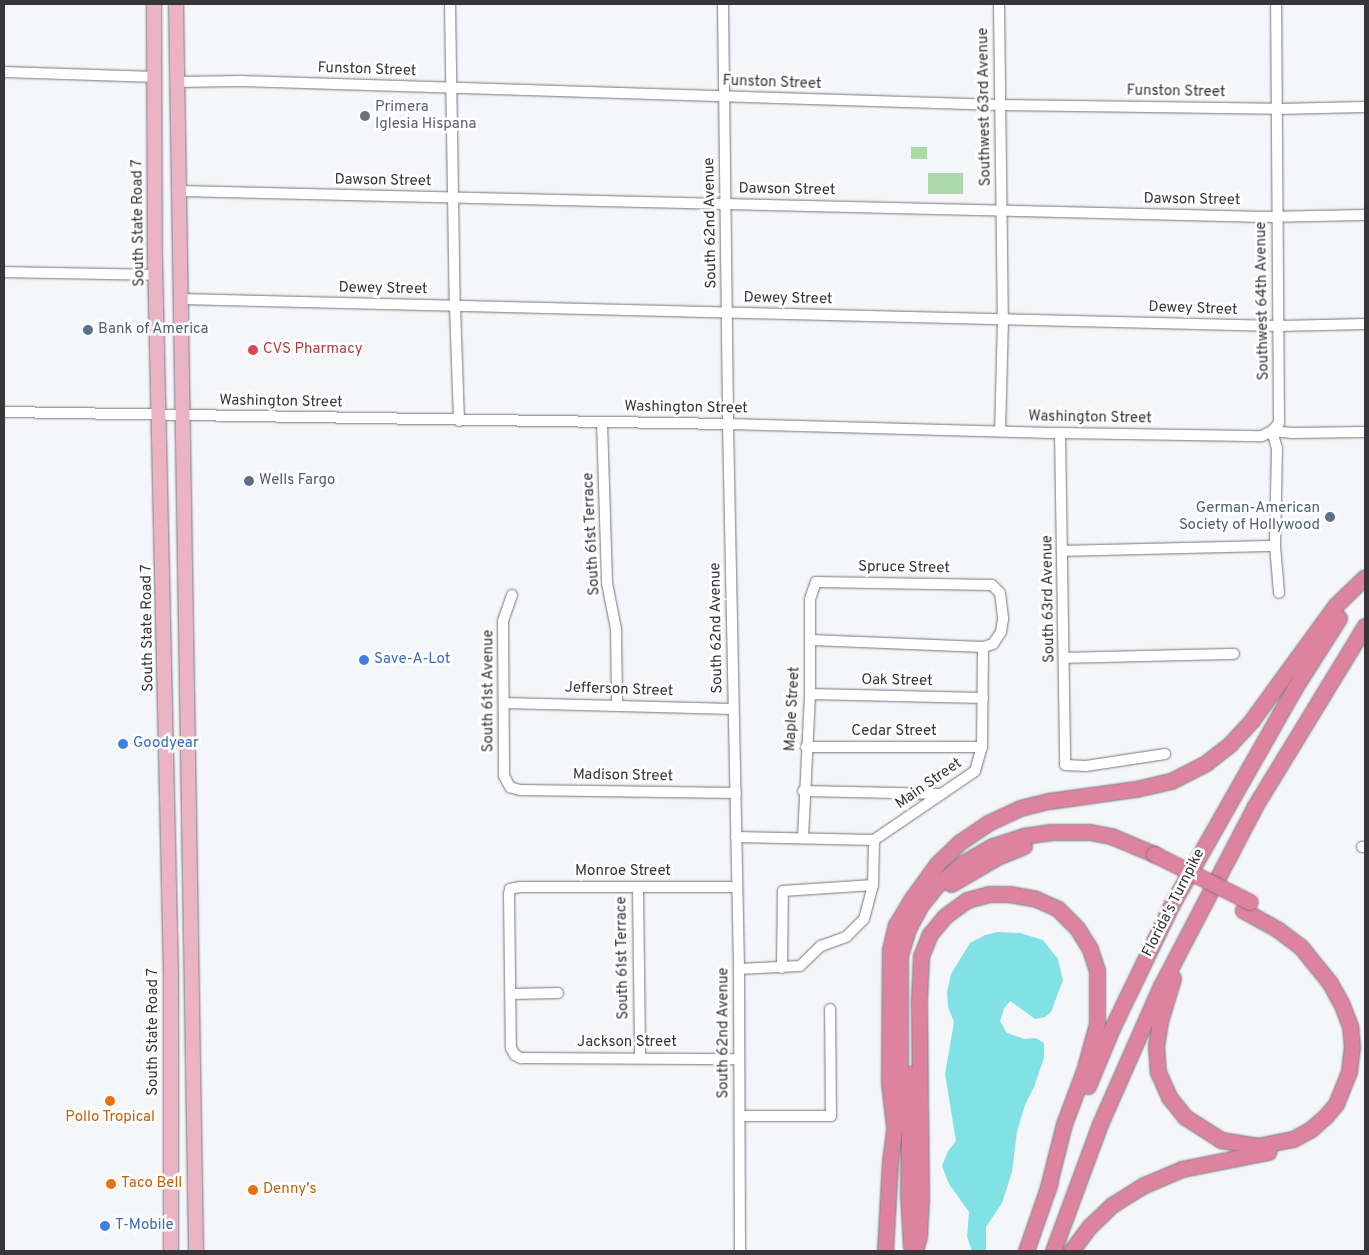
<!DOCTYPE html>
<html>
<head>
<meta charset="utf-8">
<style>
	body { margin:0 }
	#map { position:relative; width:1369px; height:1255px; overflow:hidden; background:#f5f6fa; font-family:Overpass,sans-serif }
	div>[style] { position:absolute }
	.green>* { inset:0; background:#abd9a7; transform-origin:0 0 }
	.water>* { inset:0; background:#82e1e5 }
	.roads { filter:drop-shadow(0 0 1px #747579) drop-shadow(0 0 1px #747579) }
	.minor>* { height:10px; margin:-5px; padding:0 5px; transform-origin:5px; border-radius:5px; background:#fff }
	.major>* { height:14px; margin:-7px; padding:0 7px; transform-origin:7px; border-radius:7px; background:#ebb4c5 }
	.highway>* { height:15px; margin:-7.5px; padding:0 7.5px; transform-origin:7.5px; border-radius:7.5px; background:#dd829f }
	.bridges { filter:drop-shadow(0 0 1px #a3677b) drop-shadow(0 0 1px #a3677b) }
	.highway-bridge>* { height:15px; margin:-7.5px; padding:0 7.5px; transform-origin:7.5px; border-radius:7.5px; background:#dd829f }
	.dots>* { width:14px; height:14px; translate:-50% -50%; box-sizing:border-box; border:2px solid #fff; border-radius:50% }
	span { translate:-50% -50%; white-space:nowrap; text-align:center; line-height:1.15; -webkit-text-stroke:5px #fff; paint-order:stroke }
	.street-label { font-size:15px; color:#363638 }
	.worship-label { font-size:15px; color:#5b616d }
	.left { translate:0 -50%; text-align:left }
	.service-label { font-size:15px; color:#4e5e75 }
	.right { translate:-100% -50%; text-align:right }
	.health-label { font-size:15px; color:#be3a42 }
	.shop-label { font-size:15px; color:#366cbe }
	.food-label { font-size:15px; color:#c56008 }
	.frame { position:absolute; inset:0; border:5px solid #363638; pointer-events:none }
</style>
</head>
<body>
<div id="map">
	<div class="green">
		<i style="left:911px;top:147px;width:16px;height:12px"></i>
		<i style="left:928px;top:173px;width:35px;height:21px"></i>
	</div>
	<div class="water">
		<i style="clip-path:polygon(998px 932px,1020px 933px,1043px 940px,1058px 959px,1063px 980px,1051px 1012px,1045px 1017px,1035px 1019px,1010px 1001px,1004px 1009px,1000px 1021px,1007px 1033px,1025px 1039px,1036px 1038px,1044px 1043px,1044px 1058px,1034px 1087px,1025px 1105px,1017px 1132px,1012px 1172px,1002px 1203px,986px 1227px,986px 1251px,972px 1251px,967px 1237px,969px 1212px,949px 1184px,942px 1166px,948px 1151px,956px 1141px,945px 1074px,954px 1022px,948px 1007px,947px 992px,951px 974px,970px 943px,985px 935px)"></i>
	</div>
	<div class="roads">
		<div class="minor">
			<i style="left:450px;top:4px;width:302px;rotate:89.1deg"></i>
			<i style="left:455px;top:306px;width:115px;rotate:88deg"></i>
			<i style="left:723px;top:4px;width:420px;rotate:89.3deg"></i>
			<i style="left:728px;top:424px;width:545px;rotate:88.84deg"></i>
			<i style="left:739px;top:969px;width:282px;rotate:89.8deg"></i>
			<i style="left:999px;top:4px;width:315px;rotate:89.3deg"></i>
			<i style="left:1003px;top:319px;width:112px;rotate:91.5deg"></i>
			<i style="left:4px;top:72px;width:152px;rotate:1.9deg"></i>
			<i style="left:177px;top:82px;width:64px;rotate:-0.9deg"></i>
			<i style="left:241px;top:81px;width:760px;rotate:1.81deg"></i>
			<i style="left:1001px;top:105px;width:276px;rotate:0.8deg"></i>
			<i style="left:1277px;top:109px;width:88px;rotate:-1.3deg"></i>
			<i style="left:179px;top:191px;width:1085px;rotate:1.37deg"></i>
			<i style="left:1264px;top:217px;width:101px;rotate:-1.1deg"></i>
			<i style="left:4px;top:272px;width:152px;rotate:1.1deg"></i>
			<i style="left:181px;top:299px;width:1098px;rotate:1.41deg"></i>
			<i style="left:1279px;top:326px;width:86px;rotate:-1.3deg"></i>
			<i style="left:4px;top:412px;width:724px;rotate:0.95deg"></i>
			<i style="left:728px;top:424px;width:332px;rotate:1.6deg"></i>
			<i style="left:1060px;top:433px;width:202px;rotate:0.9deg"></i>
			<i style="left:1262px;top:436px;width:11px;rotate:-27deg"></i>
			<i style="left:1272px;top:431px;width:20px;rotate:6deg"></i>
			<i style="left:1292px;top:433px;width:73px;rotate:-0.8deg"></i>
			<i style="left:602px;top:422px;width:161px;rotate:88.2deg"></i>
			<i style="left:607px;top:583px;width:47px;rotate:78.9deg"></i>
			<i style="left:616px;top:629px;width:75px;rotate:89.2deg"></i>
			<i style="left:1272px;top:431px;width:11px;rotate:-49deg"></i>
			<i style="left:1279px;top:423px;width:419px;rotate:-90.4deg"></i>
			<i style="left:1272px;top:431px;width:18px;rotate:74deg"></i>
			<i style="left:1277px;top:448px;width:98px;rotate:91.2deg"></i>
			<i style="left:1275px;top:546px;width:47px;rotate:85.1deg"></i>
			<i style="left:1060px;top:433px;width:332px;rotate:89.1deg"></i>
			<i style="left:1065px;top:765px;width:21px;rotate:3deg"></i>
			<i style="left:1086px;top:766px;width:80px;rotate:-8.6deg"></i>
			<i style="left:1063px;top:551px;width:212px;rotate:-1.4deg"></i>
			<i style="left:512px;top:595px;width:28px;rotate:109deg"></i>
			<i style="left:503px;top:621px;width:155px;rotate:89.6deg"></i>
			<i style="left:504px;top:776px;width:13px;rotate:61deg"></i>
			<i style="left:510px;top:787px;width:10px;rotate:17deg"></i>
			<i style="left:520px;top:790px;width:216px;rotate:0.8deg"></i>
			<i style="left:1065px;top:658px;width:169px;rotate:-1.4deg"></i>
			<i style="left:810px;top:694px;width:173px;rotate:1.3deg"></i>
			<i style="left:504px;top:703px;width:229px;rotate:1.5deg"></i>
			<i style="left:806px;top:747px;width:176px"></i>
			<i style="left:803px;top:791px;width:139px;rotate:1.2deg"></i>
			<i style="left:736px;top:837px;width:138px;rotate:1.2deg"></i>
			<i style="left:874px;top:840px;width:122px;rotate:-34.3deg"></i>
			<i style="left:975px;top:771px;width:25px;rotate:-74deg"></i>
			<i style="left:982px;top:747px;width:100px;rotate:-89.4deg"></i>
			<i style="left:803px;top:838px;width:144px;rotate:-87.2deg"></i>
			<i style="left:810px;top:694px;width:95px;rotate:-90deg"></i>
			<i style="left:810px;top:599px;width:18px;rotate:-71deg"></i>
			<i style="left:816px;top:582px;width:176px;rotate:1deg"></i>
			<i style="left:992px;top:585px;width:11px;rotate:45deg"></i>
			<i style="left:1000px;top:593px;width:26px;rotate:83deg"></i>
			<i style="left:1003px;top:619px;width:13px;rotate:99deg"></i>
			<i style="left:1001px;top:632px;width:14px;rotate:124deg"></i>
			<i style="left:993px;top:644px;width:10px;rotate:163deg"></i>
			<i style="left:983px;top:647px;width:172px;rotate:-177.7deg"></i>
			<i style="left:1362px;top:847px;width:3px"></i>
			<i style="left:638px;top:887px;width:171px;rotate:89.3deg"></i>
			<i style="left:737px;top:887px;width:217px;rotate:180deg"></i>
			<i style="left:520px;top:887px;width:10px;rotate:169deg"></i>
			<i style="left:510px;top:889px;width:5px;rotate:101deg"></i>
			<i style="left:509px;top:894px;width:154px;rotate:89.3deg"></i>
			<i style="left:511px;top:1048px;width:8px;rotate:60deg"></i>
			<i style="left:515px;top:1055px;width:7px;rotate:27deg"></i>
			<i style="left:521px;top:1058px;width:218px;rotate:0.3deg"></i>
			<i style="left:782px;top:968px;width:77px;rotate:-89.3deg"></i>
			<i style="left:783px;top:891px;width:90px;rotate:-3.8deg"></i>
			<i style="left:739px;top:969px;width:61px;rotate:-2.8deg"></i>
			<i style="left:800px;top:966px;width:29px;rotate:-44deg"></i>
			<i style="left:821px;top:946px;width:27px;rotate:-20deg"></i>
			<i style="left:846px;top:937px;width:25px;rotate:-45deg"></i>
			<i style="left:864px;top:919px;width:35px;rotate:-75deg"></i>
			<i style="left:873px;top:885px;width:45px;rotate:-88.7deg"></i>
			<i style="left:511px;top:994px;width:47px;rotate:-1.2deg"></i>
			<i style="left:740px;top:1116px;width:91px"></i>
			<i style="left:831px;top:1116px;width:107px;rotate:-90.5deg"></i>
		</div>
		<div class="major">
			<i style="left:154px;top:4px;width:256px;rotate:89.8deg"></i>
			<i style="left:155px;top:260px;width:715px;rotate:88.72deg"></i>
			<i style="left:171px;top:975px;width:276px;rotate:90deg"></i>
			<i style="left:176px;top:4px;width:1247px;rotate:89.08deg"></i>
		</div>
		<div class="highway">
			<i style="left:951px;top:884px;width:53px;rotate:-30.4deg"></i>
			<i style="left:997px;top:857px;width:29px;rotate:-22deg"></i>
			<i style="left:1173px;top:978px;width:45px;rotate:106.8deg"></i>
			<i style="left:1160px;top:1021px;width:25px;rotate:99deg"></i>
			<i style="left:1156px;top:1046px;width:26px;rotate:86deg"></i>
			<i style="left:1158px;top:1072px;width:27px;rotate:66deg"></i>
			<i style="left:1169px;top:1097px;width:26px;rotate:51deg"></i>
			<i style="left:1185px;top:1117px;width:43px;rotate:32.6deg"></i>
			<i style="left:1221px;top:1140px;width:36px;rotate:9deg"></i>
			<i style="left:1257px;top:1146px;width:37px;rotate:-11deg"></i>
			<i style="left:1293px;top:1139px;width:21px;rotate:-29deg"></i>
			<i style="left:1311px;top:1129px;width:18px;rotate:-41deg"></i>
			<i style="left:1325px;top:1117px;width:17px;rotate:-50deg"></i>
			<i style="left:1336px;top:1104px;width:35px;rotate:-68deg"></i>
			<i style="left:1349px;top:1071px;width:24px;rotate:-83deg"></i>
			<i style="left:1352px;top:1047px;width:21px;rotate:-95deg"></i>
			<i style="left:1350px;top:1026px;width:25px;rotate:-111deg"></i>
			<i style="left:1341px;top:1003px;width:23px;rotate:-119deg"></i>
			<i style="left:1330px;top:983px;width:46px;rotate:-128.9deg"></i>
			<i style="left:1301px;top:947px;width:30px;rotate:-143deg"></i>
			<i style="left:1277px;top:929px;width:39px;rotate:-151deg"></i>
			<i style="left:910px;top:1074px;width:119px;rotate:91deg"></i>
			<i style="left:908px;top:1193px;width:53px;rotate:86.8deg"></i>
			<i style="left:1088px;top:1086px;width:63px;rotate:-67.5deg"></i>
			<i style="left:1112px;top:1028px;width:140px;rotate:-64.2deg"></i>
			<i style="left:1173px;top:902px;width:245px;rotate:-60.4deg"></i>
			<i style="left:1294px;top:689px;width:84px;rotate:-57.6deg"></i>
			<i style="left:894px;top:1126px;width:43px;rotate:-96.6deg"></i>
			<i style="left:889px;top:1083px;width:133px;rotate:-89.6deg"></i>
			<i style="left:890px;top:950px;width:26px;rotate:-77deg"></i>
			<i style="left:896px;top:925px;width:29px;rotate:-59deg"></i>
			<i style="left:911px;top:900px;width:44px;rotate:-54.2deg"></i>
			<i style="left:937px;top:864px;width:32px;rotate:-44deg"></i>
			<i style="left:960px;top:842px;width:34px;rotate:-34deg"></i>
			<i style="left:988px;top:823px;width:35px;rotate:-25deg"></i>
			<i style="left:1020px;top:808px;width:30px;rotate:-14deg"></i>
			<i style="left:1049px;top:801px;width:88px;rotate:-7.9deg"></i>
			<i style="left:1136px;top:789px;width:36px;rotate:-13deg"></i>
			<i style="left:1171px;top:781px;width:39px;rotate:-27deg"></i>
			<i style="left:1206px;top:763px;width:31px;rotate:-38deg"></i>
			<i style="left:1230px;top:744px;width:33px;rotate:-47deg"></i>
			<i style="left:1252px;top:720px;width:142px;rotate:-53.9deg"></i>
			<i style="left:1336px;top:605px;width:40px;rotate:-44deg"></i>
			<i style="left:885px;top:1251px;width:89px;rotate:-86.8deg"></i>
			<i style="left:890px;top:1162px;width:79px;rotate:-82.7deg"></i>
			<i style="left:900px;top:1084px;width:129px;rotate:-90deg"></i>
			<i style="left:900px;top:955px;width:27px;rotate:-73deg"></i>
			<i style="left:908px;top:929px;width:26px;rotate:-62deg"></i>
			<i style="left:920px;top:906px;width:27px;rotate:-51deg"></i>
			<i style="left:937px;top:885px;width:34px;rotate:-40deg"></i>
			<i style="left:963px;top:863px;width:34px;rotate:-30deg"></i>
			<i style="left:993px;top:846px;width:32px;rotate:-18deg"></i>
			<i style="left:1023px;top:836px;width:29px;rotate:-8deg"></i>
			<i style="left:1052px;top:832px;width:38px"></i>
			<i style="left:1090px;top:832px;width:21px;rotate:11deg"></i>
			<i style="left:1111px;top:836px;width:47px;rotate:22.7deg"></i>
			<i style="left:915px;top:1251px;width:16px;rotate:-75deg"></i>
			<i style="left:919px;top:1236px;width:36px;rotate:-87deg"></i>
			<i style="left:921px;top:1200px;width:201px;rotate:-90.6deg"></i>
			<i style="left:919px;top:999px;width:43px;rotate:-87.3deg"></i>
			<i style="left:921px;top:956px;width:24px;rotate:-68deg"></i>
			<i style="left:930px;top:934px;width:23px;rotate:-50deg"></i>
			<i style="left:945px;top:916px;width:27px;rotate:-36deg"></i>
			<i style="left:967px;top:900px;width:23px;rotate:-15deg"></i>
			<i style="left:989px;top:894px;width:20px"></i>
			<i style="left:1009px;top:894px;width:27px;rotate:10deg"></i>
			<i style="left:1036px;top:899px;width:24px;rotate:24deg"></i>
			<i style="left:1058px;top:909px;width:27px;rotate:45deg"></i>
			<i style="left:1077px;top:928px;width:25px;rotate:58deg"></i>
			<i style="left:1090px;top:949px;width:23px;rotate:72deg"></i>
			<i style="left:1097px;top:971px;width:53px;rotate:90deg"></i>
			<i style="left:1097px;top:1024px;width:49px;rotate:105.5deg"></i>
			<i style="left:1084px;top:1071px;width:57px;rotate:110.7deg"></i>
			<i style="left:1064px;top:1124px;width:69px;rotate:104.2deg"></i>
			<i style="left:1026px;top:1251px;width:73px;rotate:-70.8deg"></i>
			<i style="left:1053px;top:1251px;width:135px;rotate:-69.7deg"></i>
			<i style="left:1100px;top:1124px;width:151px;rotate:-66.2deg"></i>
			<i style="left:1161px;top:986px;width:203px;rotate:-62.4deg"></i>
			<i style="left:1255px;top:806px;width:211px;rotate:-58.6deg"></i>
			<i style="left:1071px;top:1251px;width:30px;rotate:-53deg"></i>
			<i style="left:1089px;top:1227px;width:32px;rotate:-44deg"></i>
			<i style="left:1112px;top:1205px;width:36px;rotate:-32deg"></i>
			<i style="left:1142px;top:1186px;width:43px;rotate:-23deg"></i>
			<i style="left:1182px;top:1169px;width:88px;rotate:-11.2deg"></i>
		</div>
	</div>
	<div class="bridges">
		<div class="highway-bridge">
			<i style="left:1154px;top:854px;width:107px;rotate:26.6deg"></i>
		</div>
	</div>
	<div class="dots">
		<i style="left:365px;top:116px;background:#6b7280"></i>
		<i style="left:88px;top:330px;background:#5c6f8a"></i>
		<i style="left:253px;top:350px;background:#e0444e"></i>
		<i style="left:249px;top:481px;background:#5c6f8a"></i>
		<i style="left:1330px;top:517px;background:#5c6f8a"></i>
		<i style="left:364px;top:660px;background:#3f7fe0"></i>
		<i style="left:123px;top:744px;background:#3f7fe0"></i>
		<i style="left:110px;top:1101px;background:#e8710a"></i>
		<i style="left:111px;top:1184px;background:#e8710a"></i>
		<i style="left:253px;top:1190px;background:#e8710a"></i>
		<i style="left:105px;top:1226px;background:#3f7fe0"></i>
	</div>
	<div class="street-label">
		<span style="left:367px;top:70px;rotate:2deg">Funston Street</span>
		<span style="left:772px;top:83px;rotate:2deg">Funston Street</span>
		<span style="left:1176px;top:92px;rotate:1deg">Funston Street</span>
		<span style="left:985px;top:107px;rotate:-91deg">Southwest 63rd Avenue</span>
		<span style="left:383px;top:181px;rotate:1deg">Dawson Street</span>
		<span style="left:787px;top:190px;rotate:1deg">Dawson Street</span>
		<span style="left:1192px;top:200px;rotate:1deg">Dawson Street</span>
		<span style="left:139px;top:223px;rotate:-91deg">South State Road 7</span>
		<span style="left:711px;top:223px;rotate:-91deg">South 62nd Avenue</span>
		<span style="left:383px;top:289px;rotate:1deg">Dewey Street</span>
		<span style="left:788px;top:299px;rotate:1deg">Dewey Street</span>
		<span style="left:1263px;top:301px;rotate:-91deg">Southwest 64th Avenue</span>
		<span style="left:1193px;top:309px;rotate:2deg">Dewey Street</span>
		<span style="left:281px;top:402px;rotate:1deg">Washington Street</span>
		<span style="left:686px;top:408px;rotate:1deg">Washington Street</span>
		<span style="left:1090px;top:418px;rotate:1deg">Washington Street</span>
		<span style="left:592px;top:534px;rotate:-93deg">South 61st Terrace</span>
		<span style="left:904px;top:568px;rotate:1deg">Spruce Street</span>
		<span style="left:1049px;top:599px;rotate:-91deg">South 63rd Avenue</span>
		<span style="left:148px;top:628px;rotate:-91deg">South State Road 7</span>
		<span style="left:717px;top:628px;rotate:-91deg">South 62nd Avenue</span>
		<span style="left:897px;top:681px;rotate:1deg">Oak Street</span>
		<span style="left:619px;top:690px;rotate:2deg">Jefferson Street</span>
		<span style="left:489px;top:691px;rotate:-90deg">South 61st Avenue</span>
		<span style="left:793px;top:709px;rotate:-87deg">Maple Street</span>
		<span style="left:894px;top:732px">Cedar Street</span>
		<span style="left:623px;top:776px;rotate:1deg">Madison Street</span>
		<span style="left:929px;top:784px;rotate:-35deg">Main Street</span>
		<span style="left:623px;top:872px">Monroe Street</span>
		<span style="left:1174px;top:903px;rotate:-63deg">Florida's Turnpike</span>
		<span style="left:623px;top:958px;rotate:-91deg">South 61st Terrace</span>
		<span style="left:154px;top:1032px;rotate:-90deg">South State Road 7</span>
		<span style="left:724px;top:1033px;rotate:-90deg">South 62nd Avenue</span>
		<span style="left:627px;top:1043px">Jackson Street</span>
	</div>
	<div class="worship-label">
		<span class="left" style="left:375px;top:116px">Primera<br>Iglesia Hispana</span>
	</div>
	<div class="service-label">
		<span class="left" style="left:98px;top:330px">Bank of America</span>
		<span class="left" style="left:259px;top:481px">Wells Fargo</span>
		<span class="right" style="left:1320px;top:517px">German-American<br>Society of Hollywood</span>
	</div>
	<div class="health-label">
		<span class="left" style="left:263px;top:350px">CVS Pharmacy</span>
	</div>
	<div class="shop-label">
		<span class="left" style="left:374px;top:660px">Save-A-Lot</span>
		<span class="left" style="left:133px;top:744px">Goodyear</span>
		<span class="left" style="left:115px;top:1226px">T-Mobile</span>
	</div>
	<div class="food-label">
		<span style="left:110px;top:1118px">Pollo Tropical</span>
		<span class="left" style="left:121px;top:1184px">Taco Bell</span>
		<span class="left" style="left:263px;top:1190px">Denny's</span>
	</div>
	<div class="frame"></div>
</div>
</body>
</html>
